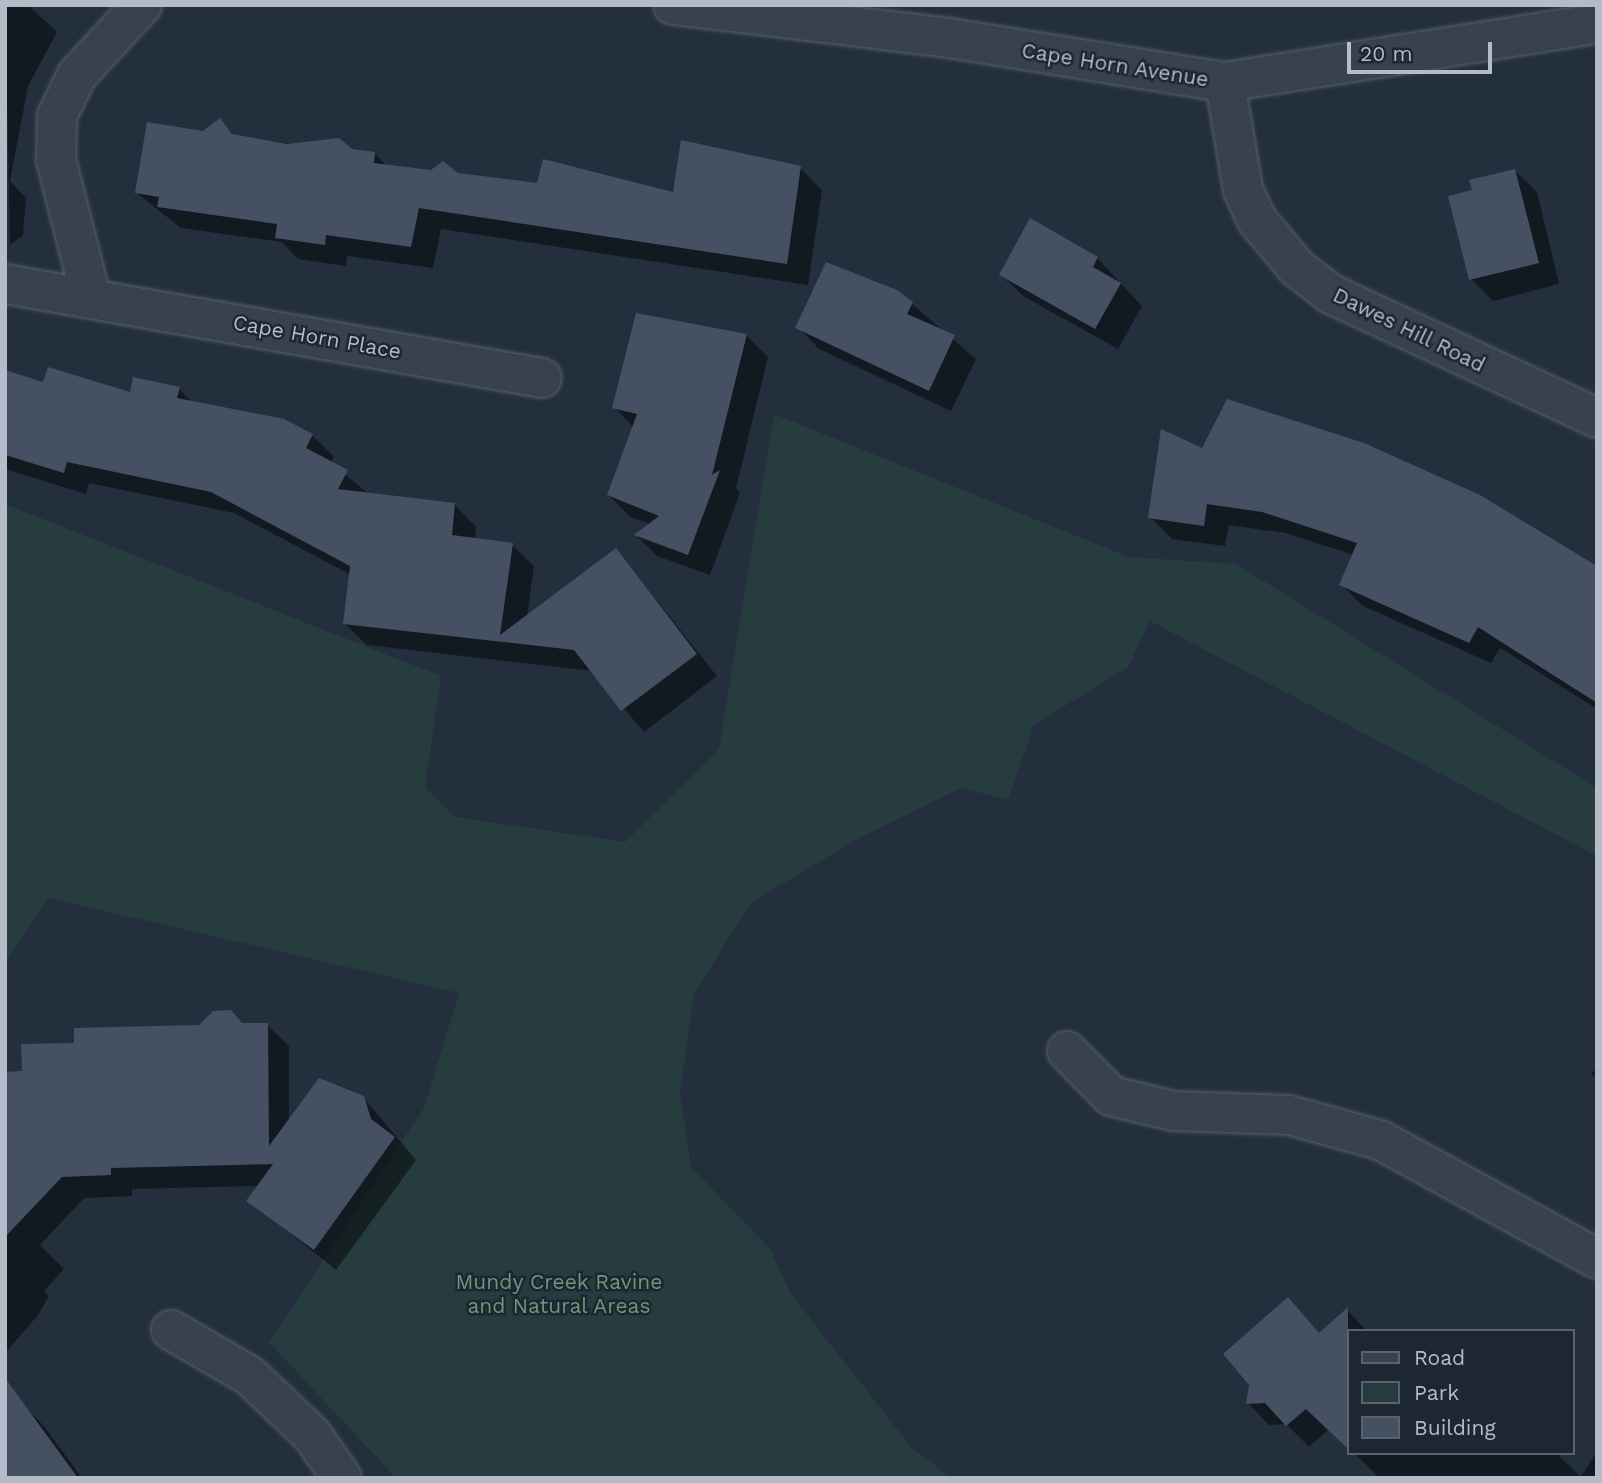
<!DOCTYPE html>
<html>
<head>
<meta charset="utf-8">
<style>
	body { margin:0 }
	#map { position:relative; width:1602px; height:1483px; overflow:hidden; background:#242f3e; font-family:"Work Sans",sans-serif }
	div>[style] { position:absolute }
	.green>* { inset:0; background:#263c3f }
	.shadow>* { inset:0; background:#0007 }
	.building>* { inset:0; background:#455162 }
	.roads { filter:drop-shadow(0 0 2px #565f6c) drop-shadow(0 0 2px #565f6c) }
	.minor>* { height:38px; margin:-19px; padding:0 19px; transform-origin:19px; border-radius:19px; background:#38414e }
	.tertiary>* { height:38px; margin:-19px; padding:0 19px; transform-origin:19px; border-radius:19px; background:#38414e }
	span { translate:-50% -50%; white-space:nowrap; text-align:center; line-height:1.15; -webkit-text-stroke:5px #1d2633; paint-order:stroke }
	.street-label { font-size:21px; color:#b4bcc9 }
	.park-label { font-size:21px; color:#6b9a76 }
	.frame { position:absolute; inset:0; border:7px solid #b4bcc9; pointer-events:none }
	.legend { position:absolute; left:1347px; top:1329px; width:228px; height:126px; box-sizing:border-box; background:#1d2633; border:2px solid #59626f; margin:0; padding:9px 12px; list-style:none; font-size:21px; color:#b4bcc9 }
	.legend li { display:flex; align-items:center; gap:14px; height:35px }
	.legend b { width:35px; border:2px solid #59626f }
	.scale { position:absolute; left:1347px; top:42px; width:145px; height:32px; box-sizing:border-box; border:4px solid #b4bcc9; border-top:0; padding-left:9px; font-size:21px; line-height:24px; white-space:nowrap; color:#b4bcc9; -webkit-text-stroke:5px #1d2633; paint-order:stroke }
</style>
</head>
<body>
<div id="map">
	<div class="green">
		<i style="clip-path:polygon(774px 414px,1129px 557px,1236px 564px,1597px 788px,1597px 856px,1150px 621px,1128px 667px,1034px 725px,1008px 800px,961px 788px,861px 837px,752px 902px,694px 993px,680px 1093px,691px 1167px,770px 1249px,791px 1294px,911px 1447px,951px 1478px,396px 1478px,269px 1342px,424px 1108px,459px 993px,48px 898px,5px 963px,5px 504px,441px 676px,425px 788px,456px 817px,625px 842px,719px 749px)"></i>
	</div>
	<div class="shadow">
		<i style="clip-path:polygon(5px 5px,28px 5px,57px 32px,28px 86px,10px 181px,26px 198px,23px 235px,10px 245px)"></i>
		<i style="clip-path:polygon(220px 120px,236px 137px,375px 154px,387px 166px,539px 184px,674px 194px,800px 168px,822px 190px,808px 285px,441px 229px,433px 268px,347px 256px,346px 266px,298px 259px,282px 242px,181px 228px,137px 193px)"></i>
		<i style="clip-path:polygon(1515px 171px,1537px 192px,1559px 284px,1493px 301px,1471px 279px,1474px 191px)"></i>
		<i style="clip-path:polygon(1097px 258px,1142px 306px,1118px 349px,1023px 296px,1001px 275px)"></i>
		<i style="clip-path:polygon(912px 304px,976px 359px,951px 411px,819px 349px,798px 327px)"></i>
		<i style="clip-path:polygon(746px 335px,768px 357px,736px 488px,740px 493px,710px 575px,657px 556px,636px 535px,650px 524px,630px 517px,609px 495px,634px 428px,614px 407px)"></i>
		<i style="clip-path:polygon(5px 372px,45px 385px,131px 395px,179px 389px,192px 402px,312px 435px,334px 457px,331px 463px,369px 494px,455px 505px,476px 527px,475px 540px,512px 545px,534px 566px,527px 617px,616px 550px,717px 676px,644px 732px,592px 671px,367px 645px,345px 624px,351px 575px,234px 513px,89px 483px,86px 494px,5px 469px)"></i>
		<i style="clip-path:polygon(1203px 450px,1597px 568px,1597px 709px,1500px 648px,1491px 663px,1363px 606px,1341px 584px,1354px 555px,1285px 533px,1229px 525px,1225px 546px,1172px 539px,1150px 517px)"></i>
		<i style="clip-path:polygon(267px 1025px,289px 1046px,289px 1121px,363px 1097px,416px 1160px,336px 1270px,249px 1200px,259px 1186px,132px 1189px,132px 1196px,84px 1198px,40px 1245px,64px 1269px,44px 1291px,49px 1296px,38px 1315px,5px 1353px,5px 1073px,24px 1073px,76px 1044px)"></i>
		<i style="clip-path:polygon(1597px 1069px,1597px 1080px,1591px 1073px)"></i>
		<i style="clip-path:polygon(1288px 1300px,1320px 1334px,1347px 1310px,1367px 1331px,1348px 1331px,1348px 1448px,1328px 1430px,1309px 1447px,1286px 1424px,1269px 1425px,1248px 1403px)"></i>
		<i style="clip-path:polygon(21px 1403px,43px 1425px,82px 1478px,5px 1478px)"></i>
		<i style="clip-path:polygon(1354px 1453px,1556px 1453px,1581px 1477px,1595px 1454px,1597px 1478px,1380px 1478px)"></i>
	</div>
	<div class="building">
		<i style="clip-path:polygon(220px 118px,232px 134px,287px 144px,339px 138px,352px 149px,375px 152px,374px 163px,431px 170px,443px 161px,458px 173px,537px 183px,543px 159px,673px 192px,681px 140px,801px 166px,787px 264px,419px 208px,411px 247px,326px 235px,325px 245px,275px 238px,277px 224px,157px 207px,159px 197px,135px 193px,147px 122px,203px 131px)"></i>
		<i style="clip-path:polygon(1515px 169px,1539px 263px,1469px 280px,1448px 196px,1472px 190px,1469px 180px)"></i>
		<i style="clip-path:polygon(1030px 218px,1098px 257px,1093px 267px,1121px 283px,1095px 329px,999px 275px)"></i>
		<i style="clip-path:polygon(826px 262px,897px 290px,913px 302px,907px 314px,955px 335px,929px 391px,795px 328px)"></i>
		<i style="clip-path:polygon(636px 313px,747px 334px,712px 475px,720px 470px,688px 555px,634px 535px,659px 516px,607px 495px,637px 414px,612px 408px)"></i>
		<i style="clip-path:polygon(48px 367px,130px 392px,133px 377px,180px 387px,177px 398px,284px 419px,313px 434px,306px 448px,348px 470px,338px 489px,455px 503px,452px 535px,513px 543px,500px 635px,616px 548px,697px 654px,621px 711px,574px 650px,343px 624px,350px 566px,211px 492px,67px 462px,64px 473px,5px 455px,5px 370px,43px 382px)"></i>
		<i style="clip-path:polygon(1227px 399px,1364px 443px,1480px 495px,1597px 566px,1597px 703px,1478px 627px,1469px 643px,1339px 585px,1357px 543px,1262px 512px,1207px 504px,1204px 526px,1148px 518px,1161px 429px,1202px 448px)"></i>
		<i style="clip-path:polygon(231px 1010px,242px 1023px,268px 1023px,269px 1146px,319px 1078px,364px 1096px,371px 1119px,395px 1137px,314px 1250px,246px 1201px,273px 1164px,111px 1168px,111px 1175px,62px 1177px,5px 1237px,5px 1072px,22px 1071px,21px 1044px,74px 1043px,74px 1028px,199px 1025px,213px 1011px)"></i>
		<i style="clip-path:polygon(1288px 1297px,1319px 1333px,1348px 1307px,1348px 1449px,1306px 1409px,1286px 1426px,1265px 1403px,1246px 1404px,1249px 1385px,1223px 1354px)"></i>
		<i style="clip-path:polygon(5px 1378px,78px 1478px,5px 1478px)"></i>
	</div>
	<div class="roads">
		<div class="minor">
			<i style="left:1225px;top:82px;width:109px;rotate:80.5deg"></i>
			<i style="left:1243px;top:190px;width:33px;rotate:65deg"></i>
			<i style="left:1257px;top:220px;width:62px;rotate:50.2deg"></i>
			<i style="left:1297px;top:268px;width:43px;rotate:37.4deg"></i>
			<i style="left:1331px;top:294px;width:293px;rotate:25deg"></i>
			<i style="left:5px;top:284px;width:545px;rotate:9.93deg"></i>
			<i style="left:91px;top:297px;width:141px;rotate:-104.3deg"></i>
			<i style="left:56px;top:160px;width:44px;rotate:-88.7deg"></i>
			<i style="left:57px;top:116px;width:46px;rotate:-64deg"></i>
			<i style="left:77px;top:75px;width:96px;rotate:-47.1deg"></i>
			<i style="left:1067px;top:1051px;width:63px;rotate:45.6deg"></i>
			<i style="left:1111px;top:1096px;width:64px;rotate:13.6deg"></i>
			<i style="left:1173px;top:1111px;width:116px;rotate:2deg"></i>
			<i style="left:1289px;top:1115px;width:94px;rotate:15.4deg"></i>
			<i style="left:1380px;top:1140px;width:247px;rotate:28.7deg"></i>
			<i style="left:171px;top:1330px;width:91px;rotate:30.2deg"></i>
			<i style="left:250px;top:1376px;width:86px;rotate:43.6deg"></i>
			<i style="left:312px;top:1435px;width:52px;rotate:55.1deg"></i>
		</div>
		<div class="tertiary">
			<i style="left:673px;top:5px;width:278px;rotate:6.8deg"></i>
			<i style="left:949px;top:38px;width:279px;rotate:9.1deg"></i>
			<i style="left:1225px;top:82px;width:376px;rotate:-8.9deg"></i>
		</div>
	</div>
	<div class="street-label">
		<span style="left:1115px;top:65px;rotate:9deg">Cape Horn Avenue</span>
		<span style="left:1409px;top:330px;rotate:26deg">Dawes Hill Road</span>
		<span style="left:317px;top:337px;rotate:10deg">Cape Horn Place</span>
	</div>
	<div class="park-label">
		<span style="left:559px;top:1294px">Mundy Creek Ravine<br>and Natural Areas</span>
	</div>
	<div class="frame"></div>
	<ul class="legend">
	<li><b style="height:9px;background:#38414e"></b>Road</li>
	<li><b style="height:19px;background:#263c3f"></b>Park</li>
	<li><b style="height:19px;background:#455162"></b>Building</li>
	</ul>
	<div class="scale">20 m</div>
</div>
</body>
</html>
